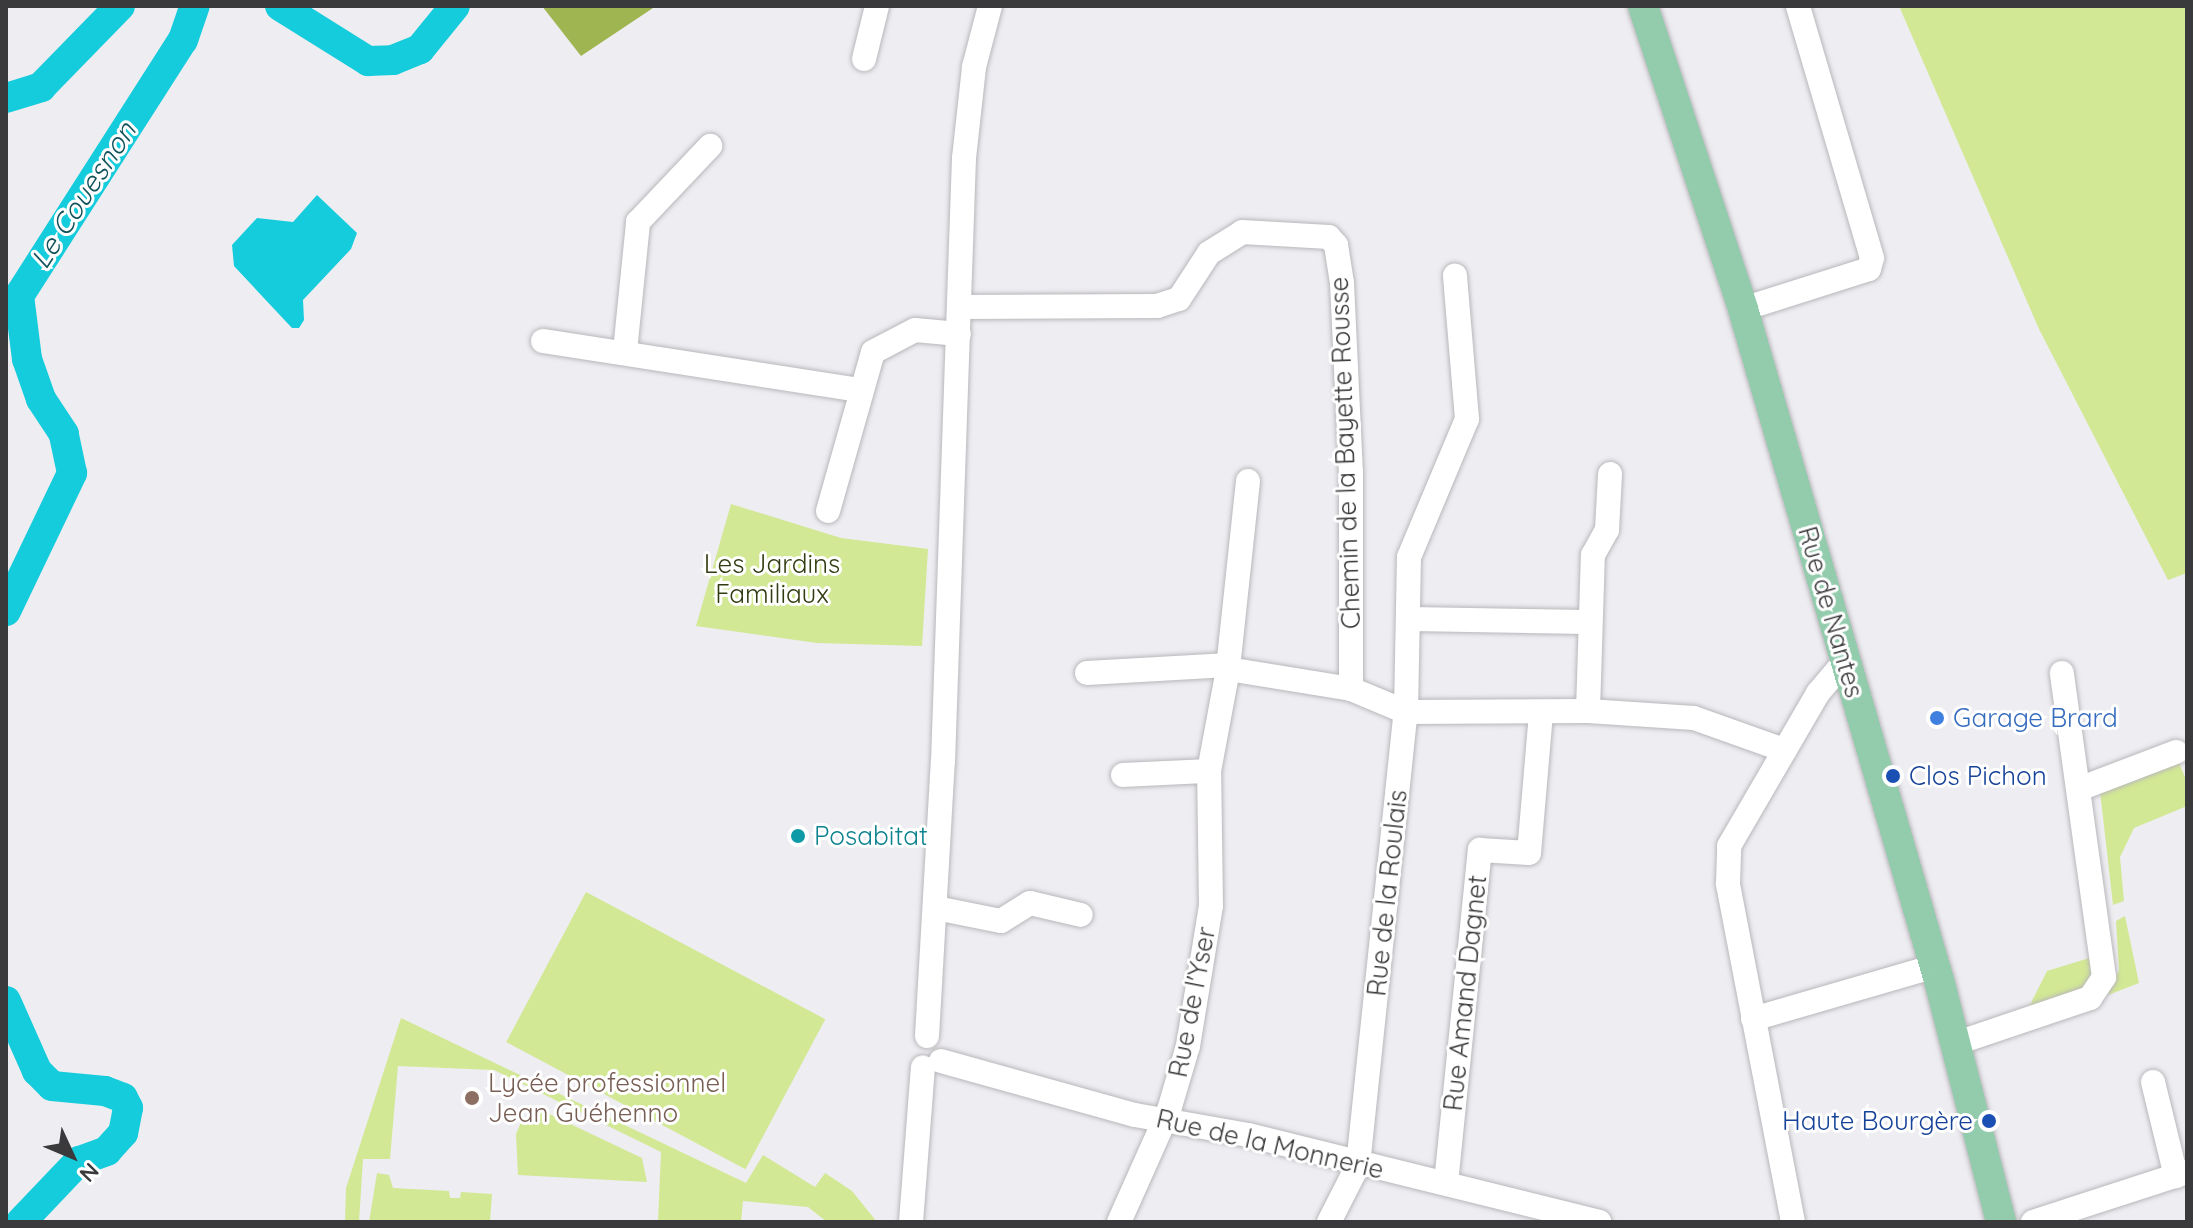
<!DOCTYPE html>
<html>
<head>
<meta charset="utf-8">
<style>
	body { margin:0 }
	#map { position:relative; width:2193px; height:1228px; overflow:hidden; background:#eeedf1; font-family:Quicksand,sans-serif }
	div>[style] { position:absolute }
	.green>* { inset:0; background:#d2e894; transform-origin:0 0 }
	.forest>* { inset:0; background:#9eb551 }
	.water>* { inset:0; background:#14ccdc }
	.river>* { height:30px; margin:-15px; padding:0 15px; transform-origin:15px; border-radius:15px; background:#14ccdc }
	.roads { filter:drop-shadow(0 0 2px #b9b7bb) drop-shadow(0 0 2px #b9b7bb) }
	.minor>* { height:24px; margin:-12px; padding:0 12px; transform-origin:12px; border-radius:12px; background:#fff }
	.major>* { height:30px; margin:-15px; padding:0 15px; transform-origin:15px; border-radius:15px; background:#93ccad }
	.dots>* { width:22px; height:22px; translate:-50% -50%; box-sizing:border-box; border:4px solid #fff; border-radius:50% }
	span { translate:-50% -50%; white-space:nowrap; text-align:center; line-height:1.15; -webkit-text-stroke:6px #fff; paint-order:stroke }
	.street-label { font-size:26px; color:#3a393b }
	.park-label { font-size:26px; color:#323c12 }
	.shop-label { font-size:26px; color:#366cbe }
	.left { translate:0 -50%; text-align:left }
	.transit-label { font-size:26px; color:#164399 }
	.right { translate:-100% -50%; text-align:right }
	.culture-label { font-size:26px; color:#0d838f }
	.education-label { font-size:26px; color:#785e54 }
	.water-label { font-size:28px; color:#10535a; font-style:italic }
	.frame { position:absolute; inset:0; border:8px solid #3a393b; pointer-events:none }
	.north { position:absolute; left:32px; top:1116px; width:80px; height:80px; -webkit-text-stroke:6px #fff; paint-order:stroke; rotate:134deg; font-size:22px; font-weight:700; line-height:32px; text-align:center; color:#3a393b }
	.north::after { content:''; display:block; margin:auto; width:28px; height:36px; background:#3a393b; clip-path:polygon(50% 0,100% 100%,50% 72%,0 100%) }
</style>
</head>
<body>
<div id="map">
	<div class="green">
		<i style="clip-path:polygon(1899px 6px,2187px 6px,2187px 573px,2168px 580px,2039px 329px)"></i>
		<i style="clip-path:polygon(731px 504px,841px 538px,928px 549px,922px 646px,817px 643px,696px 626px)"></i>
		<i style="clip-path:polygon(2179px 763px,2187px 782px,2187px 806px,2134px 828px,2120px 857px,2124px 901px,2113px 905px,2100px 791px)"></i>
		<i style="left:586px;top:892px;width:271px;height:170px;rotate:28deg"></i>
		<i style="clip-path:polygon(2125px 916px,2139px 983px,2108px 995px,2119px 970px,2116px 921px)"></i>
		<i style="clip-path:polygon(2096px 956px,2087px 988px,2025px 1015px,2047px 971px)"></i>
		<i style="clip-path:polygon(401px 1018px,746px 1183px,763px 1155px,815px 1187px,825px 1173px,852px 1191px,877px 1222px,827px 1222px,808px 1207px,743px 1201px,741px 1222px,658px 1222px,661px 1152px,494px 1070px,398px 1066px,390px 1159px,363px 1159px,359px 1222px,345px 1222px,346px 1188px)"></i>
		<i style="clip-path:polygon(545px 1112px,642px 1158px,647px 1182px,518px 1175px,516px 1134px,522px 1120px)"></i>
		<i style="clip-path:polygon(377px 1173px,389px 1175px,393px 1188px,449px 1191px,450px 1198px,460px 1198px,461px 1192px,492px 1194px,490px 1222px,369px 1222px)"></i>
	</div>
	<div class="forest">
		<i style="clip-path:polygon(542px 6px,656px 6px,581px 56px)"></i>
	</div>
	<div class="water">
		<i style="clip-path:polygon(317px 195px,357px 233px,351px 249px,303px 300px,304px 320px,299px 328px,292px 328px,234px 266px,232px 245px,257px 218px,293px 222px)"></i>
	</div>
	<div class="river">
		<i style="left:280px;top:6px;width:104px;rotate:32deg"></i>
		<i style="left:368px;top:61px;width:25px;rotate:-2deg"></i>
		<i style="left:393px;top:60px;width:29px;rotate:-22deg"></i>
		<i style="left:420px;top:49px;width:55px;rotate:-50.9deg"></i>
		<i style="left:6px;top:98px;width:37px;rotate:-17deg"></i>
		<i style="left:41px;top:87px;width:113px;rotate:-45.7deg"></i>
		<i style="left:6px;top:611px;width:153px;rotate:-64.4deg"></i>
		<i style="left:72px;top:473px;width:40px;rotate:-102deg"></i>
		<i style="left:64px;top:434px;width:42px;rotate:-123.3deg"></i>
		<i style="left:41px;top:399px;width:42px;rotate:-109.3deg"></i>
		<i style="left:27px;top:359px;width:64px;rotate:-97.2deg"></i>
		<i style="left:19px;top:296px;width:304px;rotate:-57.4deg"></i>
		<i style="left:183px;top:40px;width:36px;rotate:-71deg"></i>
		<i style="left:6px;top:1001px;width:77px;rotate:66.1deg"></i>
		<i style="left:37px;top:1071px;width:21px;rotate:45deg"></i>
		<i style="left:52px;top:1086px;width:53px;rotate:5.4deg"></i>
		<i style="left:105px;top:1091px;width:19px;rotate:21deg"></i>
		<i style="left:123px;top:1098px;width:11px;rotate:63deg"></i>
		<i style="left:128px;top:1108px;width:25px;rotate:101deg"></i>
		<i style="left:123px;top:1133px;width:24px;rotate:132deg"></i>
		<i style="left:107px;top:1151px;width:30px;rotate:160deg"></i>
		<i style="left:79px;top:1161px;width:84px;rotate:133.6deg"></i>
	</div>
	<div class="roads">
		<div class="minor">
			<i style="left:864px;top:59px;width:55px;rotate:-76.2deg"></i>
			<i style="left:960px;top:307px;width:197px;rotate:-0.3deg"></i>
			<i style="left:1157px;top:306px;width:23px;rotate:-18deg"></i>
			<i style="left:1179px;top:299px;width:55px;rotate:-56.9deg"></i>
			<i style="left:1209px;top:253px;width:39px;rotate:-32deg"></i>
			<i style="left:1242px;top:232px;width:87px;rotate:3.3deg"></i>
			<i style="left:1329px;top:237px;width:11px;rotate:49deg"></i>
			<i style="left:1336px;top:245px;width:38px;rotate:81deg"></i>
			<i style="left:1342px;top:283px;width:189px;rotate:87.3deg"></i>
			<i style="left:1351px;top:472px;width:217px;rotate:90deg"></i>
			<i style="left:1743px;top:309px;width:132px;rotate:-17.6deg"></i>
			<i style="left:1869px;top:269px;width:11px;rotate:-75deg"></i>
			<i style="left:1872px;top:258px;width:263px;rotate:-106.4deg"></i>
			<i style="left:543px;top:341px;width:322px;rotate:8.8deg"></i>
			<i style="left:625px;top:351px;width:130px;rotate:-84.2deg"></i>
			<i style="left:638px;top:222px;width:105px;rotate:-46.5deg"></i>
			<i style="left:1248px;top:481px;width:189px;rotate:96.1deg"></i>
			<i style="left:1228px;top:669px;width:125px;rotate:9.2deg"></i>
			<i style="left:1351px;top:689px;width:60px;rotate:22.7deg"></i>
			<i style="left:1406px;top:712px;width:182px;rotate:-0.3deg"></i>
			<i style="left:1588px;top:711px;width:106px;rotate:3.8deg"></i>
			<i style="left:1694px;top:718px;width:96px;rotate:19.6deg"></i>
			<i style="left:828px;top:511px;width:165px;rotate:-74.2deg"></i>
			<i style="left:873px;top:352px;width:47px;rotate:-27.6deg"></i>
			<i style="left:915px;top:330px;width:44px;rotate:5.2deg"></i>
			<i style="left:1409px;top:619px;width:178px;rotate:1deg"></i>
			<i style="left:1087px;top:673px;width:142px;rotate:-3.2deg"></i>
			<i style="left:1588px;top:711px;width:156px;rotate:-88.2deg"></i>
			<i style="left:1593px;top:555px;width:29px;rotate:-61deg"></i>
			<i style="left:1607px;top:530px;width:56px;rotate:-86.9deg"></i>
			<i style="left:1123px;top:775px;width:86px;rotate:-2.7deg"></i>
			<i style="left:2079px;top:789px;width:104px;rotate:-20.9deg"></i>
			<i style="left:936px;top:908px;width:66px;rotate:11.3deg"></i>
			<i style="left:1001px;top:921px;width:34px;rotate:-32deg"></i>
			<i style="left:1030px;top:903px;width:52px;rotate:13.2deg"></i>
			<i style="left:1753px;top:1019px;width:190px;rotate:-16.2deg"></i>
			<i style="left:927px;top:1036px;width:274px;rotate:-86.7deg"></i>
			<i style="left:943px;top:762px;width:604px;rotate:-88.01deg"></i>
			<i style="left:964px;top:158px;width:92px;rotate:-83.7deg"></i>
			<i style="left:974px;top:67px;width:63px;rotate:-75.3deg"></i>
			<i style="left:1954px;top:1044px;width:144px;rotate:-18.7deg"></i>
			<i style="left:2090px;top:998px;width:25px;rotate:-56deg"></i>
			<i style="left:2104px;top:977px;width:307px;rotate:-97.9deg"></i>
			<i style="left:941px;top:1061px;width:201px;rotate:15.6deg"></i>
			<i style="left:1135px;top:1115px;width:115px;rotate:10deg"></i>
			<i style="left:1248px;top:1135px;width:362px;rotate:13.9deg"></i>
			<i style="left:2153px;top:1082px;width:97px;rotate:76.3deg"></i>
			<i style="left:1446px;top:1183px;width:335px;rotate:-84.2deg"></i>
			<i style="left:1480px;top:850px;width:49px;rotate:3.5deg"></i>
			<i style="left:1529px;top:853px;width:141px;rotate:-85.1deg"></i>
			<i style="left:911px;top:1222px;width:155px;rotate:-85.6deg"></i>
			<i style="left:1119px;top:1222px;width:123px;rotate:-65.9deg"></i>
			<i style="left:1169px;top:1110px;width:67px;rotate:-73.5deg"></i>
			<i style="left:1188px;top:1046px;width:142px;rotate:-80.7deg"></i>
			<i style="left:1211px;top:906px;width:135px;rotate:-90.8deg"></i>
			<i style="left:1209px;top:771px;width:104px;rotate:-79.4deg"></i>
			<i style="left:1329px;top:1222px;width:64px;rotate:-63deg"></i>
			<i style="left:1358px;top:1165px;width:456px;rotate:-84deg"></i>
			<i style="left:1406px;top:712px;width:155px;rotate:-88.9deg"></i>
			<i style="left:1409px;top:557px;width:150px;rotate:-67.2deg"></i>
			<i style="left:1467px;top:419px;width:144px;rotate:-94.8deg"></i>
			<i style="left:1793px;top:1222px;width:345px;rotate:-100.9deg"></i>
			<i style="left:1728px;top:883px;width:37px;rotate:-88deg"></i>
			<i style="left:1729px;top:846px;width:177px;rotate:-59.8deg"></i>
			<i style="left:1818px;top:693px;width:43px;rotate:-49.7deg"></i>
			<i style="left:2033px;top:1222px;width:162px;rotate:-18deg"></i>
		</div>
		<div class="major">
			<i style="left:1643px;top:6px;width:319px;rotate:71.7deg"></i>
			<i style="left:1743px;top:309px;width:703px;rotate:73.73deg"></i>
			<i style="left:1940px;top:984px;width:246px;rotate:75.6deg"></i>
		</div>
	</div>
	<div class="dots">
		<i style="left:1937px;top:718px;background:#3f7fe0"></i>
		<i style="left:1893px;top:776px;background:#1a4fb4"></i>
		<i style="left:798px;top:836px;background:#0f9aa8"></i>
		<i style="left:472px;top:1098px;background:#8d6e63"></i>
		<i style="left:1989px;top:1121px;background:#1a4fb4"></i>
	</div>
	<div class="street-label">
		<span style="left:1345px;top:453px;rotate:-92deg">Chemin de la Bayette Rousse</span>
		<span style="left:1831px;top:612px;rotate:74deg">Rue de Nantes</span>
		<span style="left:1387px;top:893px;rotate:-84deg">Rue de la Roulais</span>
		<span style="left:1465px;top:993px;rotate:-84deg">Rue Amand Dagnet</span>
		<span style="left:1192px;top:1002px;rotate:-79deg">Rue de l'Yser</span>
		<span style="left:1270px;top:1144px;rotate:13deg">Rue de la Monnerie</span>
	</div>
	<div class="park-label">
		<span style="left:772px;top:579px">Les Jardins<br>Familiaux</span>
	</div>
	<div class="shop-label">
		<span class="left" style="left:1953px;top:718px">Garage Brard</span>
	</div>
	<div class="transit-label">
		<span class="left" style="left:1909px;top:776px">Clos Pichon</span>
		<span class="right" style="left:1973px;top:1121px">Haute Bourgère</span>
	</div>
	<div class="culture-label">
		<span class="left" style="left:814px;top:836px">Posabitat</span>
	</div>
	<div class="education-label">
		<span class="left" style="left:488px;top:1098px">Lycée professionnel<br>Jean Guéhenno</span>
	</div>
	<div class="water-label">
		<span style="left:83px;top:195px;rotate:-57deg">Le Couesnon</span>
	</div>
	<div class="frame"></div>
	<div class="north">N</div>
</div>
</body>
</html>
